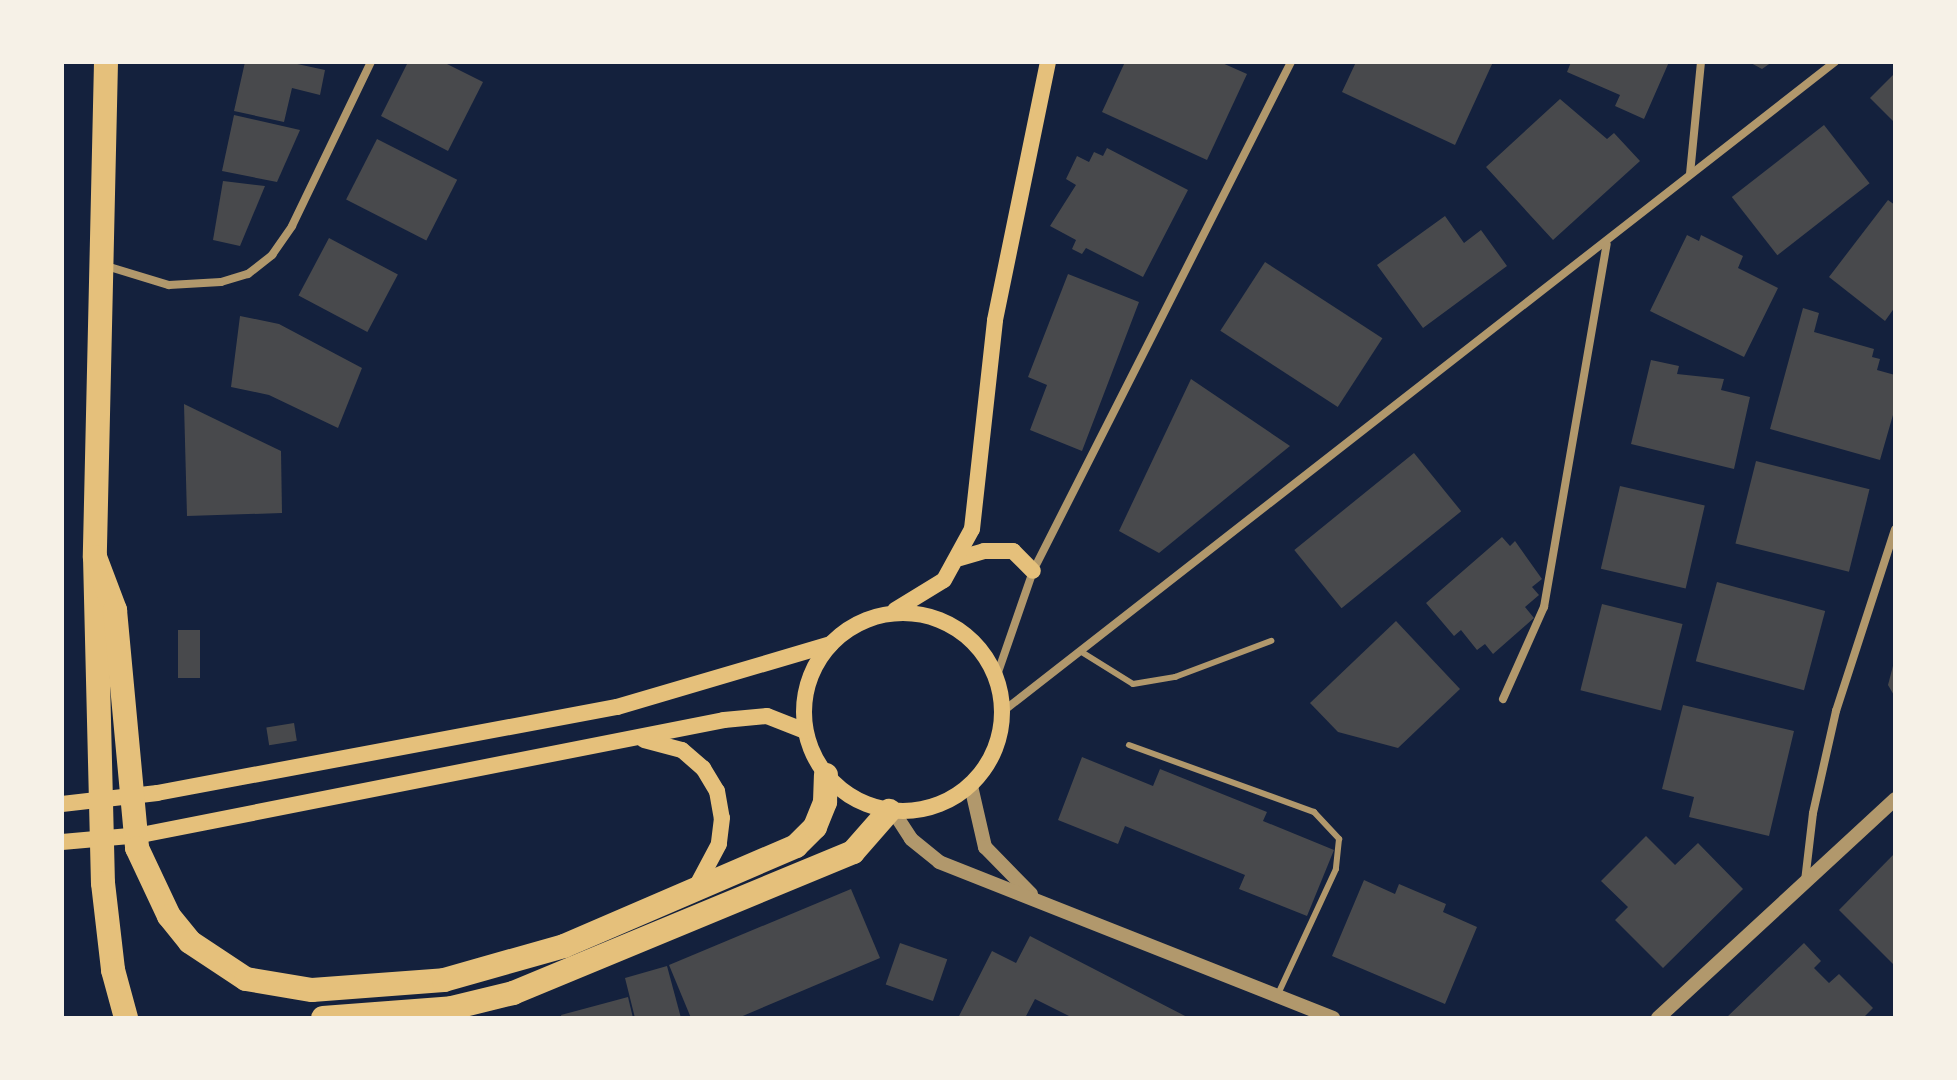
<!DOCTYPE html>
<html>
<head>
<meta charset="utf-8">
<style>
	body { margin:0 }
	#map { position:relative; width:1957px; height:1080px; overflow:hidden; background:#14213d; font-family:"Roboto Condensed",sans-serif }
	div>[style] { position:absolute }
	.building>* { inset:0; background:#48494c; transform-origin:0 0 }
	.service>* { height:6px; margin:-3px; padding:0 3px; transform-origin:3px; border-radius:3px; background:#b1986c }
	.minor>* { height:8px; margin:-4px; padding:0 4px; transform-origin:4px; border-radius:4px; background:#b1986c }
	.tertiary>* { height:14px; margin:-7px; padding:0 7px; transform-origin:7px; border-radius:7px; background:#b1986c }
	.secondary>* { height:16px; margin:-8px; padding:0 8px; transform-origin:8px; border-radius:8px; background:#e5c07b }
	.secondary>.ring { margin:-8px; padding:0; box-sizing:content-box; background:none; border:16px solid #e5c07b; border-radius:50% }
	.motorway>* { height:24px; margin:-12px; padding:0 12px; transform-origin:12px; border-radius:12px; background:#e5c07b }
	span { translate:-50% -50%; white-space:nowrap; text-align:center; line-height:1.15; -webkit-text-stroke:6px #f6f1e7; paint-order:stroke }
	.frame { position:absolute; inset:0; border:64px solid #f6f1e7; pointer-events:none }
</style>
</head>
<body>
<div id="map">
	<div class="building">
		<i style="clip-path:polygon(245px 62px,288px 62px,325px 70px,320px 95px,292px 88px,284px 122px,234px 111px)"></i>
		<i style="clip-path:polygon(408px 62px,443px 62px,483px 82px,448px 151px,381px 116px)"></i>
		<i style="clip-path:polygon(1125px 62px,1220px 62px,1247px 74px,1207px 160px,1102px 112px)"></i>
		<i style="clip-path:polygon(1356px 62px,1493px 62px,1455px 145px,1342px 92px)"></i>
		<i style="clip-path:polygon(1571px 62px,1669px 62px,1644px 119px,1615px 106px,1620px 95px,1567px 72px)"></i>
		<i style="clip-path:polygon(1749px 62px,1772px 62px,1762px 69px)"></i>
		<i style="clip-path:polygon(1895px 73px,1895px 123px,1870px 98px)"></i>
		<i style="clip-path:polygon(1560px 99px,1607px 139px,1614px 133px,1640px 161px,1553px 240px,1486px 167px)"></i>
		<i style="clip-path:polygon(234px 115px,300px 130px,277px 182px,222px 171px)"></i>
		<i style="left:1824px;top:125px;width:74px;height:117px;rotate:52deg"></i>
		<i style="left:377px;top:139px;width:90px;height:68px;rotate:27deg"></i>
		<i style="clip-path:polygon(1107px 148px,1188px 190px,1143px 277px,1086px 248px,1082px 254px,1072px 249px,1076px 240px,1050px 226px,1076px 185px,1066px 179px,1077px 156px,1089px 162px,1094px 152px,1103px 156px)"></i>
		<i style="clip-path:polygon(223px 181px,265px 186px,240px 246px,213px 240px)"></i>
		<i style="clip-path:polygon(1888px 200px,1895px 205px,1895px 307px,1885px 321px,1829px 277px)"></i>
		<i style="clip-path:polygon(1445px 216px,1464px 243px,1481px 230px,1507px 266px,1423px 328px,1377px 265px)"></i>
		<i style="clip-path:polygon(1687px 235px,1699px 241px,1701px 235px,1743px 256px,1738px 268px,1778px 288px,1744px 357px,1650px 311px)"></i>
		<i style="left:329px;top:238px;width:78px;height:65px;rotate:28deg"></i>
		<i style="left:1265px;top:262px;width:140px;height:82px;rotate:33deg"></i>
		<i style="clip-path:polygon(1068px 274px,1139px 302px,1082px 451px,1030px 430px,1047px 385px,1028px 377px)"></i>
		<i style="clip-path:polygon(1803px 308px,1819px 313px,1814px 332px,1874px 349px,1872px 357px,1880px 359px,1877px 370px,1895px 375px,1895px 408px,1880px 460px,1770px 429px)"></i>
		<i style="clip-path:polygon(240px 316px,279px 324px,362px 368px,338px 428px,269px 395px,231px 387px)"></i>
		<i style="clip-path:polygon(1651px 360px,1679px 366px,1677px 374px,1724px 379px,1721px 390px,1750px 397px,1734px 469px,1631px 444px)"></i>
		<i style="clip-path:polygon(1191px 379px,1290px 446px,1159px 553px,1119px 531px)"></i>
		<i style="clip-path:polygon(184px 404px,281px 451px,282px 513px,187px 516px)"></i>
		<i style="left:1414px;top:453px;width:75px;height:154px;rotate:51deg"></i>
		<i style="left:1756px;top:461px;width:117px;height:85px;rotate:14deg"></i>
		<i style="left:1620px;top:486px;width:87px;height:85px;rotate:13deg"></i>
		<i style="clip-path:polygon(1502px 537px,1510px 546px,1515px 541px,1542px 579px,1532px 587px,1539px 595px,1525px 607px,1534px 618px,1493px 654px,1485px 644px,1477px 650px,1461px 630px,1454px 636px,1426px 603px)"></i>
		<i style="left:1717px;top:582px;width:112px;height:82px;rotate:15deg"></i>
		<i style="left:1602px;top:604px;width:83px;height:89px;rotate:14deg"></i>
		<i style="clip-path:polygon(1396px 621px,1460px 689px,1398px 748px,1338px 732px,1310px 703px)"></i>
		<i style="left:178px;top:630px;width:22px;height:48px"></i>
		<i style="clip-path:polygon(1894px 662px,1895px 663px,1895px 697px,1888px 685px)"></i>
		<i style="clip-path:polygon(1683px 705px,1794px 731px,1769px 836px,1689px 817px,1694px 797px,1662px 789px)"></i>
		<i style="left:294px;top:723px;width:18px;height:28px;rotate:81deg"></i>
		<i style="clip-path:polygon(1082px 757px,1153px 786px,1160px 769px,1267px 812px,1263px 821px,1334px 850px,1307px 916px,1239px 889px,1245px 875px,1125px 826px,1118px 844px,1058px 820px)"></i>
		<i style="clip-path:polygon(1646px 836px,1675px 865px,1698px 843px,1743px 889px,1663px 968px,1615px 920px,1628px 907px,1601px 881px)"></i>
		<i style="clip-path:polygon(1895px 853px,1895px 966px,1839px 910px)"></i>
		<i style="clip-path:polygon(1364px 880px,1395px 894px,1399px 884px,1446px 904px,1443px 912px,1477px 927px,1445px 1004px,1332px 956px)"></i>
		<i style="clip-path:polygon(851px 889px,880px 958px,738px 1018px,691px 1018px,669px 965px)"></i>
		<i style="clip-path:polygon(1030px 936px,1189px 1018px,1073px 1018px,1035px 999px,1025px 1018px,958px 1018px,992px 951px,1016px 963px)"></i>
		<i style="left:900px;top:943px;width:50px;height:44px;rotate:19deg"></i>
		<i style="clip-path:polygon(1804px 943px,1821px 961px,1814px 968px,1829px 983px,1839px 974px,1873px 1008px,1863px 1018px,1726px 1018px)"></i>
		<i style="clip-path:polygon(667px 966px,681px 1018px,635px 1018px,625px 978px)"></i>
		<i style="clip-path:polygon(628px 997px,633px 1018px,562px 1018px,561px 1015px)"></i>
	</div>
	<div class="service">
		<i style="left:1080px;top:651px;width:62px;rotate:31.9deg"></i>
		<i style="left:1133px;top:684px;width:43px;rotate:-9.5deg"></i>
		<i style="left:1175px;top:677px;width:103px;rotate:-20.6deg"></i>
		<i style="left:1129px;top:745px;width:197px;rotate:19.9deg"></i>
		<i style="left:1314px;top:812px;width:37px;rotate:47deg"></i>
		<i style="left:1339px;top:839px;width:30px;rotate:96deg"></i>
		<i style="left:1336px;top:869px;width:138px;rotate:114.9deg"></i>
	</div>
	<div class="minor">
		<i style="left:1690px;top:174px;width:113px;rotate:-84.4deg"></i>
		<i style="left:103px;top:265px;width:69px;rotate:16.9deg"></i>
		<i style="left:169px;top:285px;width:52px;rotate:-3.3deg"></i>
		<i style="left:221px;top:282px;width:28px;rotate:-17deg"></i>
		<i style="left:248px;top:274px;width:31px;rotate:-38deg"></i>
		<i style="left:272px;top:255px;width:35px;rotate:-55deg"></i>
		<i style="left:292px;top:226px;width:182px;rotate:-64.3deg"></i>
		<i style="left:996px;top:678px;width:113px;rotate:-70.9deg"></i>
		<i style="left:1033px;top:571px;width:571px;rotate:-63.12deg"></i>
		<i style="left:1503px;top:699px;width:101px;rotate:-66deg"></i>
		<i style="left:1544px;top:607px;width:368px;rotate:-80.2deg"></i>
		<i style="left:1002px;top:712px;width:1057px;rotate:-37.97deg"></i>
		<i style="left:1805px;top:881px;width:68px;rotate:-83.3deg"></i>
		<i style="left:1813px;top:813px;width:105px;rotate:-77.3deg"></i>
		<i style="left:1836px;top:711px;width:191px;rotate:-72deg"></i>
	</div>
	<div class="tertiary">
		<i style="left:971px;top:786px;width:63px;rotate:77.1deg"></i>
		<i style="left:985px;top:847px;width:66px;rotate:45.6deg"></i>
		<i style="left:893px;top:811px;width:33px;rotate:57deg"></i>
		<i style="left:911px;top:839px;width:36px;rotate:39deg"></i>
		<i style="left:939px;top:862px;width:424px;rotate:21.6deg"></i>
		<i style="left:1658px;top:1018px;width:323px;rotate:-42.7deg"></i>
	</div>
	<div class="secondary">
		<i style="left:960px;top:558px;width:25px;rotate:-16deg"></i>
		<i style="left:984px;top:551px;width:29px"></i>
		<i style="left:1013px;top:551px;width:28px;rotate:45deg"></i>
		<i style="left:895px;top:610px;width:57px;rotate:-31.5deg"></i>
		<i style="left:944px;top:580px;width:58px;rotate:-61.2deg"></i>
		<i style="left:972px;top:529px;width:210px;rotate:-83.7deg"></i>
		<i style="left:995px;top:320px;width:263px;rotate:-78.4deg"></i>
		<i class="ring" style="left:804px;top:613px;width:182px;height:182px"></i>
		<i style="left:644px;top:740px;width:39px;rotate:15deg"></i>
		<i style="left:682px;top:750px;width:28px;rotate:41deg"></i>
		<i style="left:703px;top:768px;width:27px;rotate:59deg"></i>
		<i style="left:717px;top:791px;width:27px;rotate:80deg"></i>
		<i style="left:722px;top:818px;width:26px;rotate:97deg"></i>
		<i style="left:719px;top:844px;width:53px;rotate:118deg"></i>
		<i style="left:62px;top:804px;width:96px;rotate:-6.6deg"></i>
		<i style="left:157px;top:793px;width:468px;rotate:-10.6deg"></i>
		<i style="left:617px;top:707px;width:223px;rotate:-16.4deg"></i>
		<i style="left:62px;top:842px;width:79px;rotate:-5.1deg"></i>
		<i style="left:141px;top:835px;width:594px;rotate:-11.16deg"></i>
		<i style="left:724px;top:720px;width:43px;rotate:-5.3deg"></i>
		<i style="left:767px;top:716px;width:41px;rotate:21.5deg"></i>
	</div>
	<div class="motorway">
		<i style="left:106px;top:62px;width:495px;rotate:91.3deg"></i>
		<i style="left:95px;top:557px;width:326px;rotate:88.6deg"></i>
		<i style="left:103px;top:883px;width:88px;rotate:83.4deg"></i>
		<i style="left:113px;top:970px;width:50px;rotate:74.8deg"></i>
		<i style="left:95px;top:557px;width:57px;rotate:69.3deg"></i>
		<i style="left:115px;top:610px;width:239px;rotate:84.7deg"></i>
		<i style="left:137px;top:848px;width:75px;rotate:64.8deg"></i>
		<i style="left:169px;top:916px;width:33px;rotate:51deg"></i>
		<i style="left:190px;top:942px;width:67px;rotate:33.5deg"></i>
		<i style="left:246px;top:979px;width:67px;rotate:9.5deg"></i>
		<i style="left:312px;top:990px;width:132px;rotate:-4.3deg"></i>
		<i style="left:444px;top:980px;width:125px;rotate:-15.8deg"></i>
		<i style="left:564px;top:946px;width:253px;rotate:-23.3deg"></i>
		<i style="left:796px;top:846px;width:27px;rotate:-45deg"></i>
		<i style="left:815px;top:827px;width:27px;rotate:-68deg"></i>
		<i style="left:825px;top:802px;width:27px;rotate:-88deg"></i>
		<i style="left:323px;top:1018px;width:129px;rotate:-4.4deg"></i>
		<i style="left:452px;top:1008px;width:63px;rotate:-13.8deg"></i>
		<i style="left:513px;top:993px;width:368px;rotate:-22.5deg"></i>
		<i style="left:853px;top:852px;width:55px;rotate:-48.7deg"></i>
	</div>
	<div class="frame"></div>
</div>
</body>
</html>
